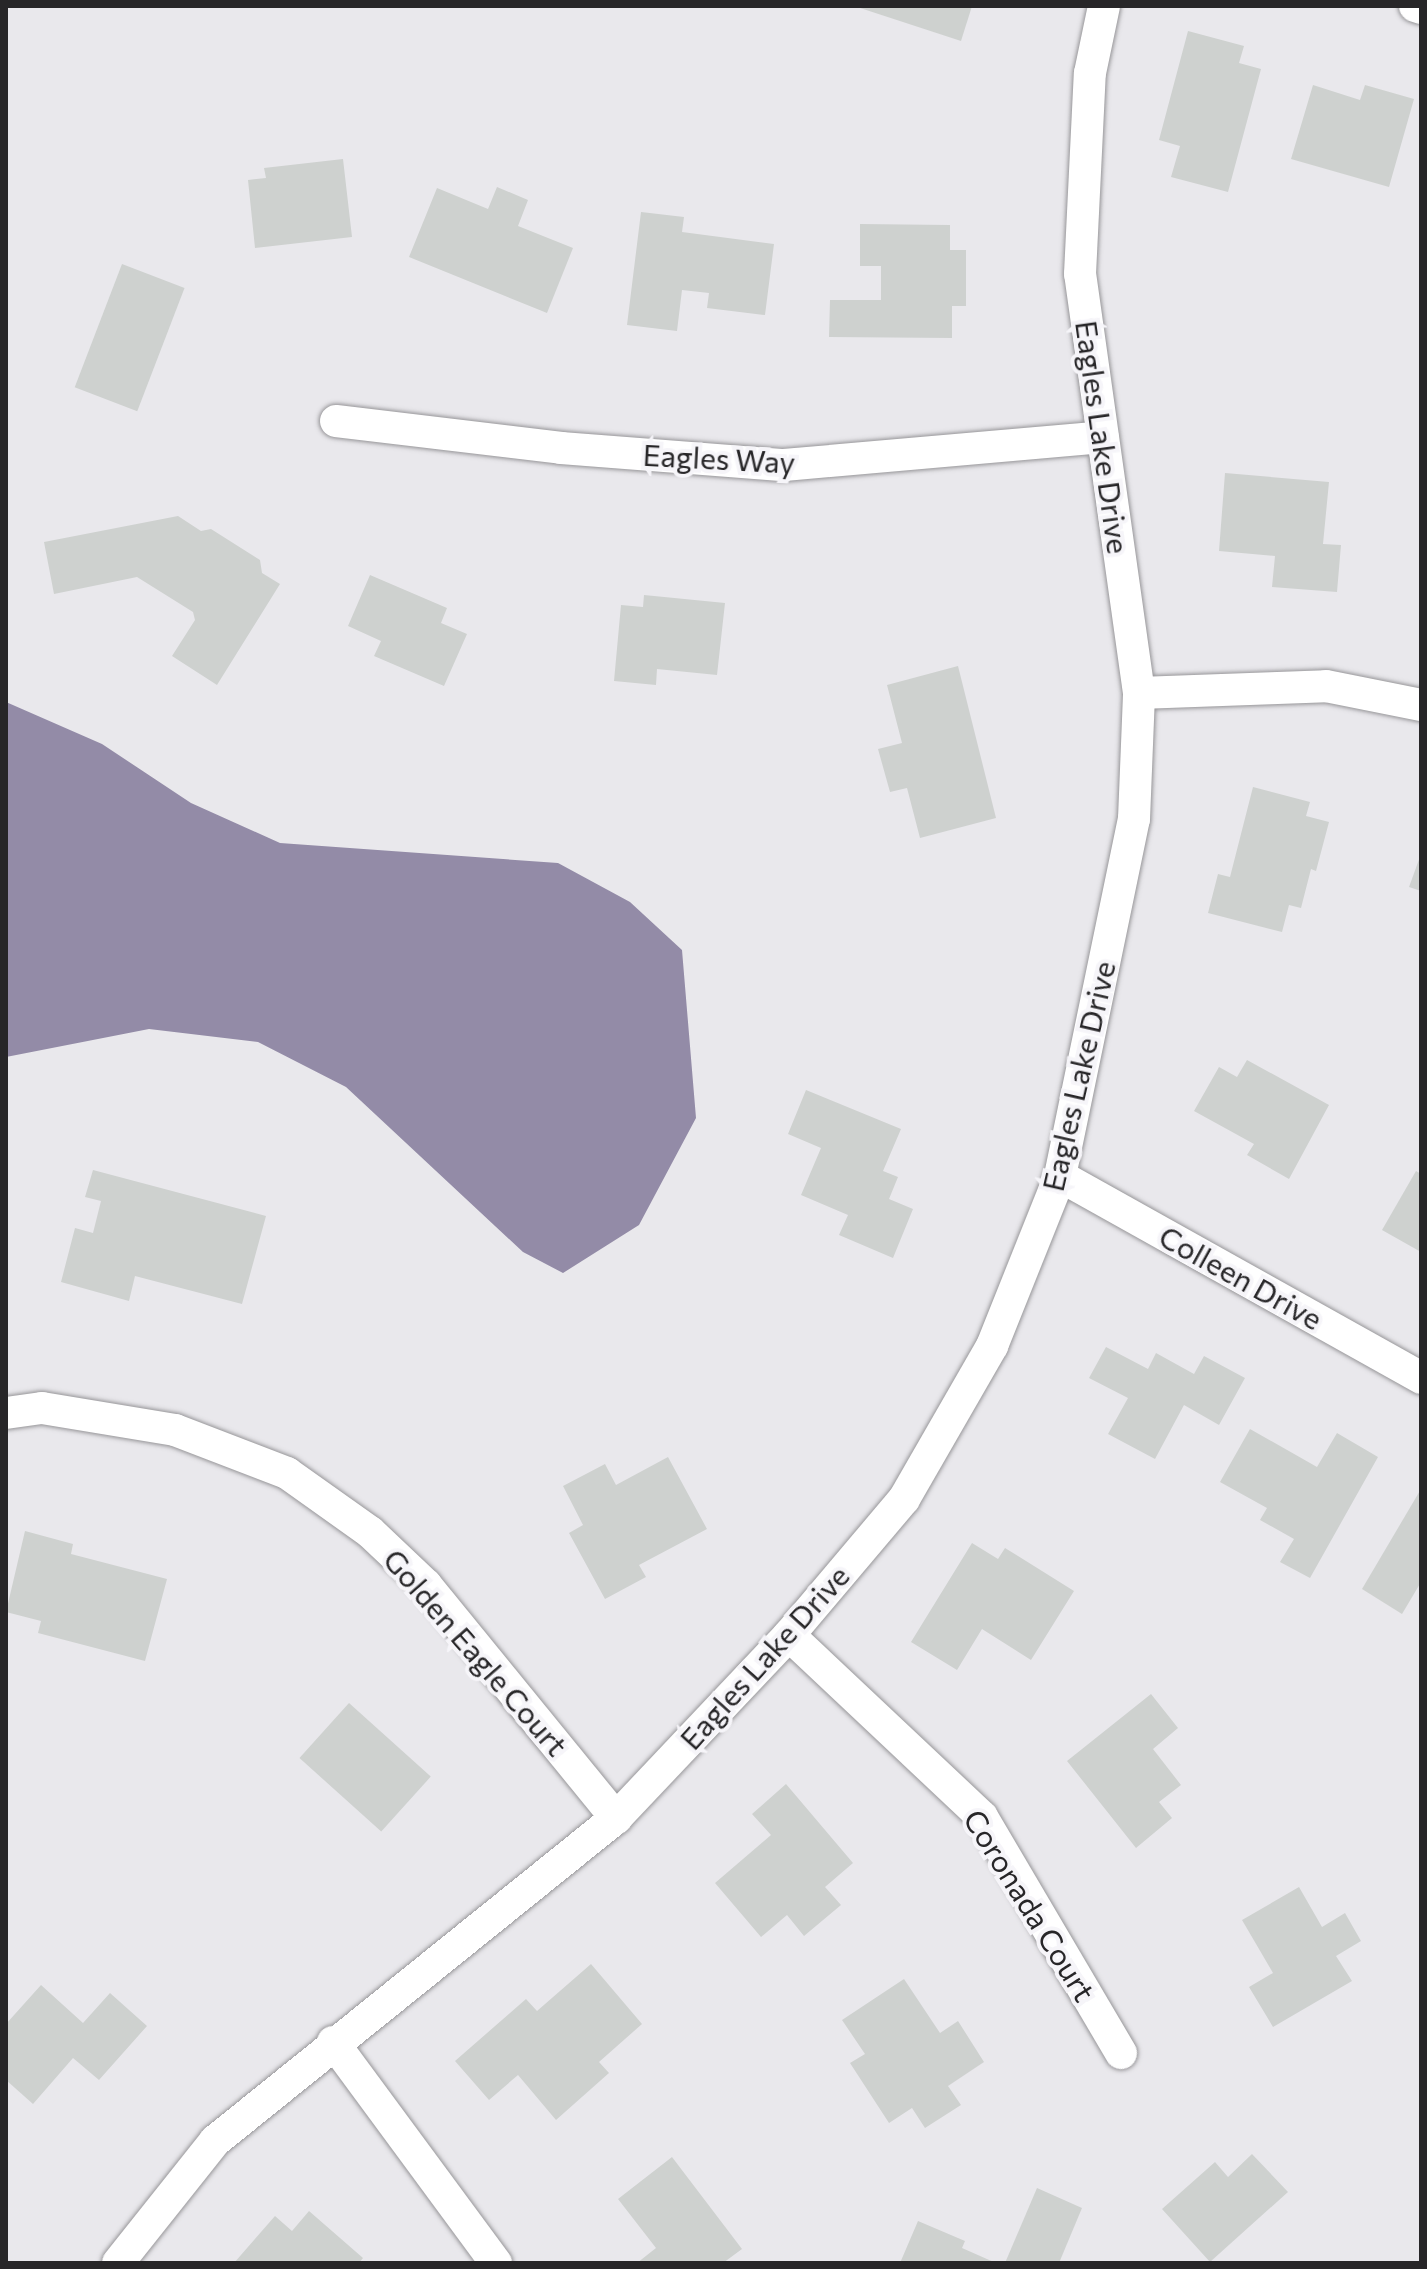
<!DOCTYPE html>
<html>
<head>
<meta charset="utf-8">
<style>
	body { margin:0 }
	#map { position:relative; width:1427px; height:2269px; overflow:hidden; background:#e9e8ec; font-family:Commissioner,sans-serif }
	div>[style] { position:absolute }
	.water>* { inset:0; background:#938ba7 }
	.building>* { inset:0; background:#ced1cf; transform-origin:0 0 }
	.roads { filter:drop-shadow(0 0 2px #979699) drop-shadow(0 0 2px #979699) }
	.minor>* { height:32px; margin:-16px; padding:0 16px; transform-origin:16px; border-radius:16px; background:#fff }
	span { translate:-50% -50%; white-space:nowrap; text-align:center; line-height:1.15; -webkit-text-stroke:8px #f6f5f9; paint-order:stroke }
	.street-label { font-size:30px; color:#272628 }
	.frame { position:absolute; inset:0; border:8px solid #272628; pointer-events:none }
</style>
</head>
<body>
<div id="map">
	<div class="water">
		<i style="clip-path:polygon(6px 702px,102px 744px,191px 803px,280px 843px,558px 863px,630px 902px,682px 950px,696px 1118px,639px 1225px,563px 1273px,523px 1252px,346px 1087px,258px 1042px,149px 1029px,6px 1057px)"></i>
	</div>
	<div class="building">
		<i style="clip-path:polygon(854px 6px,972px 6px,961px 41px)"></i>
		<i style="clip-path:polygon(1188px 31px,1244px 46px,1239px 63px,1261px 69px,1228px 192px,1171px 177px,1180px 146px,1159px 140px)"></i>
		<i style="clip-path:polygon(1313px 85px,1360px 100px,1365px 85px,1414px 99px,1389px 187px,1291px 159px)"></i>
		<i style="clip-path:polygon(343px 159px,352px 237px,255px 248px,248px 180px,266px 178px,264px 168px)"></i>
		<i style="clip-path:polygon(497px 187px,528px 200px,518px 226px,573px 248px,547px 313px,409px 257px,437px 188px,488px 209px)"></i>
		<i style="clip-path:polygon(641px 212px,684px 217px,682px 232px,774px 244px,765px 315px,707px 308px,709px 293px,682px 290px,677px 331px,627px 325px)"></i>
		<i style="clip-path:polygon(860px 224px,950px 225px,950px 250px,966px 250px,966px 306px,952px 306px,952px 338px,829px 337px,830px 300px,881px 300px,881px 266px,860px 266px)"></i>
		<i style="left:122px;top:264px;width:67px;height:132px;rotate:21deg"></i>
		<i style="clip-path:polygon(1225px 473px,1329px 482px,1323px 544px,1341px 545px,1337px 592px,1272px 587px,1275px 556px,1219px 551px)"></i>
		<i style="clip-path:polygon(178px 516px,201px 531px,211px 529px,260px 560px,262px 573px,280px 584px,217px 685px,172px 656px,195px 620px,193px 612px,137px 577px,54px 594px,44px 542px)"></i>
		<i style="clip-path:polygon(370px 575px,447px 608px,441px 623px,467px 634px,444px 686px,374px 656px,381px 641px,348px 626px)"></i>
		<i style="clip-path:polygon(644px 595px,725px 603px,717px 675px,657px 669px,656px 685px,614px 681px,621px 605px,643px 607px)"></i>
		<i style="clip-path:polygon(958px 666px,996px 818px,920px 838px,907px 788px,890px 792px,878px 749px,902px 743px,887px 685px)"></i>
		<i style="clip-path:polygon(1253px 787px,1310px 802px,1306px 816px,1329px 822px,1316px 871px,1311px 869px,1301px 908px,1289px 905px,1282px 932px,1208px 913px,1218px 874px,1230px 877px)"></i>
		<i style="clip-path:polygon(1421px 854px,1421px 891px,1409px 887px)"></i>
		<i style="clip-path:polygon(1247px 1060px,1329px 1105px,1289px 1179px,1247px 1155px,1254px 1144px,1194px 1111px,1219px 1067px,1237px 1077px)"></i>
		<i style="clip-path:polygon(806px 1090px,901px 1129px,883px 1171px,898px 1177px,889px 1199px,913px 1209px,893px 1258px,839px 1235px,848px 1215px,801px 1195px,821px 1148px,788px 1134px)"></i>
		<i style="clip-path:polygon(93px 1170px,266px 1216px,242px 1304px,135px 1276px,129px 1301px,61px 1282px,75px 1228px,93px 1233px,101px 1201px,85px 1197px)"></i>
		<i style="clip-path:polygon(1416px 1171px,1421px 1174px,1421px 1252px,1382px 1230px)"></i>
		<i style="clip-path:polygon(1106px 1347px,1148px 1369px,1156px 1353px,1194px 1374px,1204px 1356px,1245px 1378px,1219px 1425px,1184px 1405px,1155px 1459px,1108px 1434px,1128px 1398px,1089px 1378px)"></i>
		<i style="clip-path:polygon(1250px 1429px,1317px 1467px,1337px 1433px,1378px 1457px,1310px 1578px,1280px 1562px,1294px 1539px,1260px 1520px,1267px 1508px,1220px 1482px)"></i>
		<i style="clip-path:polygon(668px 1457px,707px 1529px,639px 1565px,646px 1577px,605px 1599px,569px 1533px,583px 1525px,563px 1486px,605px 1464px,616px 1485px)"></i>
		<i style="clip-path:polygon(1421px 1489px,1421px 1582px,1402px 1614px,1362px 1589px)"></i>
		<i style="clip-path:polygon(25px 1531px,73px 1544px,71px 1554px,167px 1579px,145px 1661px,38px 1633px,41px 1621px,6px 1612px)"></i>
		<i style="clip-path:polygon(972px 1543px,998px 1559px,1005px 1548px,1074px 1591px,1031px 1660px,982px 1629px,957px 1670px,911px 1642px)"></i>
		<i style="clip-path:polygon(1151px 1694px,1178px 1728px,1153px 1749px,1181px 1785px,1159px 1802px,1172px 1818px,1136px 1848px,1067px 1761px)"></i>
		<i style="left:349px;top:1703px;width:110px;height:74px;rotate:42deg"></i>
		<i style="clip-path:polygon(786px 1784px,853px 1863px,825px 1887px,841px 1905px,804px 1936px,787px 1915px,761px 1937px,715px 1883px,771px 1835px,752px 1814px)"></i>
		<i style="clip-path:polygon(1299px 1887px,1322px 1927px,1345px 1913px,1361px 1941px,1336px 1956px,1352px 1981px,1273px 2027px,1249px 1987px,1273px 1973px,1242px 1920px)"></i>
		<i style="clip-path:polygon(591px 1964px,642px 2024px,599px 2062px,609px 2073px,556px 2120px,518px 2075px,489px 2100px,455px 2061px,526px 1999px,537px 2011px)"></i>
		<i style="clip-path:polygon(904px 1979px,940px 2033px,958px 2021px,984px 2062px,948px 2086px,961px 2105px,925px 2128px,912px 2108px,889px 2123px,850px 2063px,865px 2054px,842px 2020px)"></i>
		<i style="clip-path:polygon(41px 1985px,83px 2023px,110px 1993px,147px 2026px,99px 2080px,73px 2058px,33px 2104px,6px 2080px,6px 2024px)"></i>
		<i style="clip-path:polygon(1252px 2154px,1288px 2192px,1210px 2262px,1162px 2209px,1215px 2162px,1228px 2177px)"></i>
		<i style="clip-path:polygon(672px 2157px,742px 2249px,723px 2263px,637px 2263px,656px 2248px,618px 2199px)"></i>
		<i style="clip-path:polygon(1037px 2188px,1082px 2208px,1059px 2263px,1005px 2263px)"></i>
		<i style="clip-path:polygon(309px 2211px,363px 2258px,359px 2263px,234px 2263px,275px 2216px,292px 2231px)"></i>
		<i style="clip-path:polygon(918px 2221px,965px 2241px,962px 2248px,996px 2263px,900px 2263px)"></i>
	</div>
	<div class="roads">
		<div class="minor">
			<i style="left:1415px;top:6px;width:6px;rotate:18deg"></i>
			<i style="left:336px;top:421px;width:227px;rotate:6.8deg"></i>
			<i style="left:561px;top:448px;width:224px;rotate:4.4deg"></i>
			<i style="left:784px;top:465px;width:320px;rotate:-5deg"></i>
			<i style="left:1139px;top:693px;width:187px;rotate:-2.1deg"></i>
			<i style="left:1326px;top:686px;width:97px;rotate:11.3deg"></i>
			<i style="left:1060px;top:1176px;width:414px;rotate:29.2deg"></i>
			<i style="left:6px;top:1413px;width:36px;rotate:-8deg"></i>
			<i style="left:42px;top:1408px;width:135px;rotate:9.4deg"></i>
			<i style="left:175px;top:1430px;width:120px;rotate:21deg"></i>
			<i style="left:287px;top:1473px;width:102px;rotate:35.4deg"></i>
			<i style="left:370px;top:1532px;width:77px;rotate:43.4deg"></i>
			<i style="left:426px;top:1585px;width:301px;rotate:50.8deg"></i>
			<i style="left:789px;top:1635px;width:265px;rotate:43.3deg"></i>
			<i style="left:982px;top:1817px;width:274px;rotate:59.5deg"></i>
			<i style="left:333px;top:2042px;width:275px;rotate:53.6deg"></i>
			<i style="left:118px;top:2263px;width:156px;rotate:-51.5deg"></i>
			<i style="left:215px;top:2141px;width:515px;rotate:-38.85deg"></i>
			<i style="left:616px;top:1818px;width:252px;rotate:-46.6deg"></i>
			<i style="left:789px;top:1635px;width:178px;rotate:-49.8deg"></i>
			<i style="left:904px;top:1499px;width:177px;rotate:-60.1deg"></i>
			<i style="left:992px;top:1346px;width:183px;rotate:-68.2deg"></i>
			<i style="left:1060px;top:1176px;width:365px;rotate:-78.3deg"></i>
			<i style="left:1134px;top:819px;width:126px;rotate:-87.7deg"></i>
			<i style="left:1139px;top:693px;width:423px;rotate:-98deg"></i>
			<i style="left:1080px;top:274px;width:201px;rotate:-87.2deg"></i>
			<i style="left:1090px;top:73px;width:68px;rotate:-78.2deg"></i>
		</div>
	</div>
	<div class="street-label">
		<span style="left:1103px;top:437px;rotate:82deg">Eagles Lake Drive</span>
		<span style="left:719px;top:458px;rotate:3deg">Eagles Way</span>
		<span style="left:1078px;top:1076px;rotate:-77deg">Eagles Lake Drive</span>
		<span style="left:1241px;top:1277px;rotate:29deg">Colleen Drive</span>
		<span style="left:476px;top:1652px;rotate:49deg">Golden Eagle Court</span>
		<span style="left:764px;top:1657px;rotate:-48deg">Eagles Lake Drive</span>
		<span style="left:1030px;top:1905px;rotate:58deg">Coronada Court</span>
	</div>
	<div class="frame"></div>
</div>
</body>
</html>
